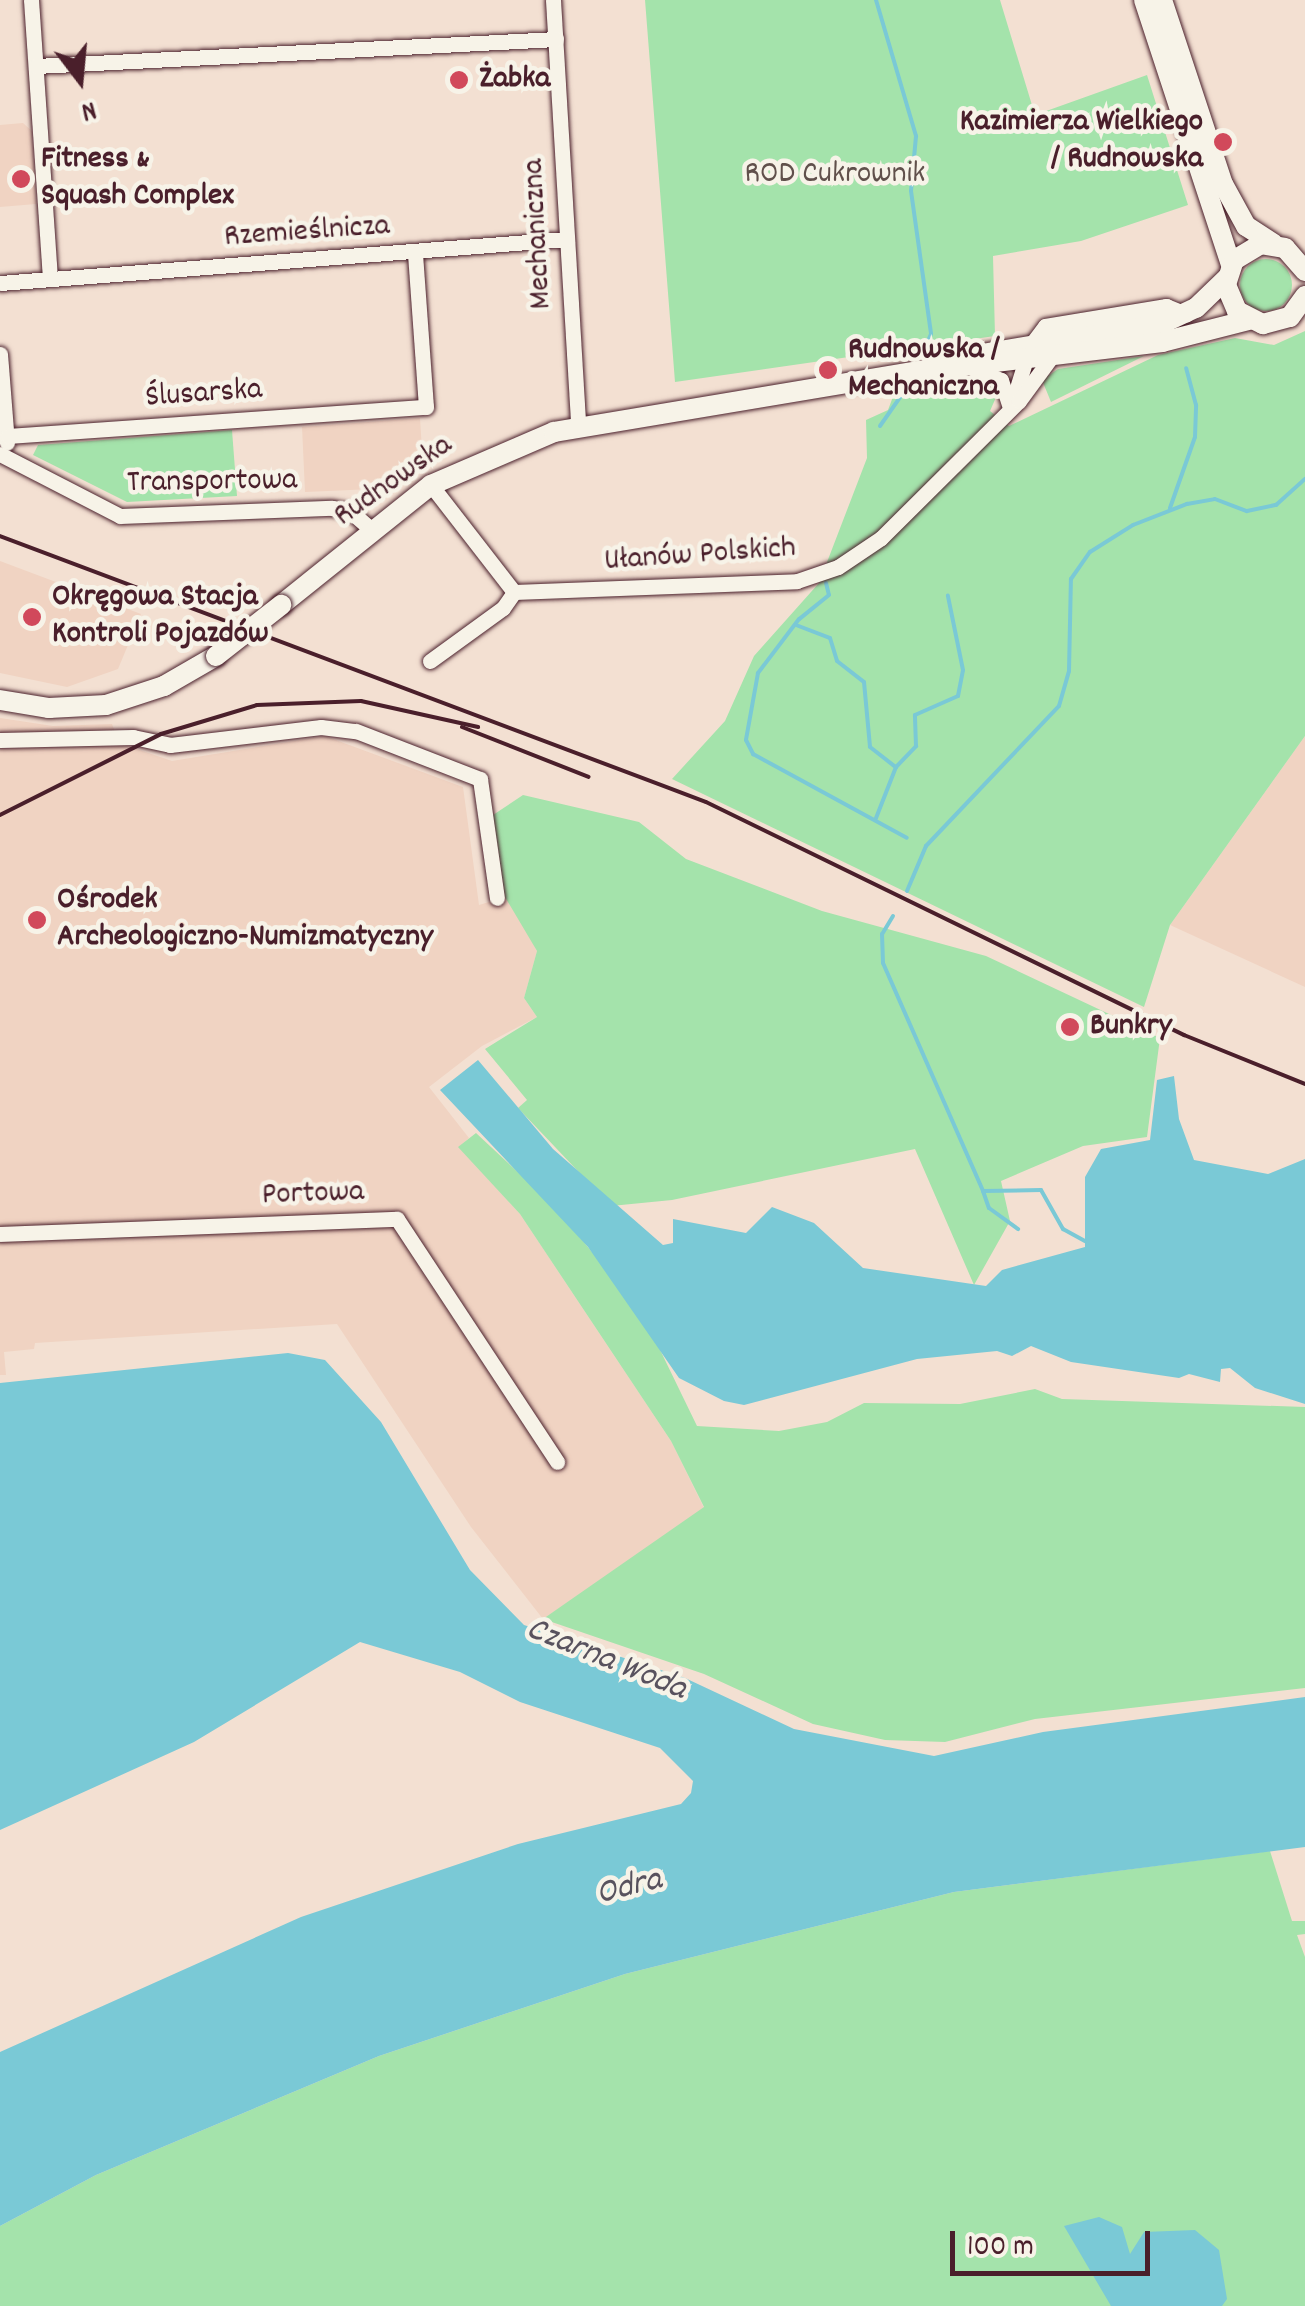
<!DOCTYPE html>
<html>
<head>
<meta charset="utf-8">
<style>
	body { margin:0 }
	#map { position:relative; width:1305px; height:2306px; overflow:hidden; background:#f3e0d2; font-family:Dekko,sans-serif }
	div>[style] { position:absolute }
	.built>* { inset:0; background:#f0d3c2 }
	.green>* { inset:0; background:#a4e3ab }
	.round { border-radius:50% }
	.water>* { inset:0; background:#7ac9d6 }
	.stream>* { height:4px; margin:-2px; padding:0 2px; transform-origin:2px; border-radius:2px; background:#7ac9d6 }
	.roads { filter:drop-shadow(0 0 2px #4a1f2b) drop-shadow(0 0 2px #4a1f2b) }
	.street>* { height:15px; margin:-7.5px; padding:0 7.5px; transform-origin:7.5px; border-radius:7.5px; background:#f7f3e8 }
	.secondary>* { height:20px; margin:-10px; padding:0 10px; transform-origin:10px; border-radius:10px; background:#f7f3e8 }
	.rail>* { height:4px; margin:-2px; padding:0 2px; transform-origin:2px; border-radius:2px; background:#4a1f2b }
	.bridges { filter:drop-shadow(0 0 2px #4a1f2b) drop-shadow(0 0 2px #4a1f2b) }
	.secondary-bridge>* { height:20px; margin:-10px; padding:0 10px; transform-origin:10px; border-radius:10px; background:#f7f3e8 }
	.dots>* { width:28px; height:28px; translate:-50% -50%; box-sizing:border-box; border:5px solid #f7f3e8; border-radius:50% }
	span { translate:-50% -50%; white-space:nowrap; text-align:center; line-height:1.15; -webkit-text-stroke:9px #f7f3e8; paint-order:stroke }
	.poi-label { font-size:32px; color:#4a1f2b; font-weight:700 }
	.left { translate:0 -50%; text-align:left }
	.right { translate:-100% -50%; text-align:right }
	.park-label { font-size:32px; color:#60504b }
	.street-label { font-size:32px; color:#4a1f2b }
	.water-label { font-size:35px; color:#58525e; font-style:italic }
	.north { position:absolute; left:30px; top:30px; width:100px; height:100px; -webkit-text-stroke:8px #f7f3e8; paint-order:stroke; rotate:164deg; font-size:28px; font-weight:700; line-height:40px; text-align:center; color:#4a1f2b }
	.north::after { content:''; display:block; margin:auto; width:35px; height:45px; background:#4a1f2b; clip-path:polygon(50% 0,100% 100%,50% 72%,0 100%) }
	.scale { position:absolute; left:950px; top:2231px; width:200px; height:45px; box-sizing:border-box; border:5px solid #4a1f2b; border-top:0; padding-left:12px; font-size:30px; line-height:35px; white-space:nowrap; color:#4a1f2b; -webkit-text-stroke:8px #f7f3e8; paint-order:stroke }
</style>
</head>
<body>
<div id="map">
	<div class="built">
		<i style="clip-path:polygon(23px 123px,32px 131px,36px 204px,0 207px,0 125px)"></i>
		<i style="clip-path:polygon(420px 418px,423px 465px,373px 489px,305px 492px,302px 427px)"></i>
		<i style="clip-path:polygon(0 561px,141px 614px,118px 669px,67px 687px,0 673px)"></i>
		<i style="clip-path:polygon(0 718px,53px 726px,112px 724px,119px 743px,172px 761px,325px 736px,463px 787px,479px 905px,509px 896px,537px 951px,524px 998px,537px 1017px,482px 1046px,429px 1087px,469px 1138px,459px 1147px,520px 1214px,671px 1441px,704px 1508px,676px 1532px,543px 1619px,471px 1527px,337px 1324px,35px 1343px,34px 1349px,4px 1352px,6px 1375px,0 1375px)"></i>
		<i style="clip-path:polygon(1305px 736px,1305px 987px,1170px 925px)"></i>
	</div>
	<div class="green">
		<i style="clip-path:polygon(645px 0,1000px 0,1035px 115px,1147px 75px,1188px 205px,1081px 241px,993px 256px,995px 336px,675px 382px)"></i>
		<i class="round" style="left:1240px;top:259px;width:52px;height:52px"></i>
		<i style="clip-path:polygon(1305px 331px,1305px 736px,1170px 925px,1144px 1007px,672px 779px,725px 721px,754px 656px,819px 583px,867px 458px,866px 420px,888px 410px,894px 394px,989px 385px,997px 395px,990px 411px,1009px 426px,1158px 355px,1235px 338px,1274px 345px)"></i>
		<i style="clip-path:polygon(1144px 356px,1051px 402px,1042px 380px,1058px 369px)"></i>
		<i style="clip-path:polygon(232px 430px,237px 496px,127px 502px,33px 455px,38px 445px)"></i>
		<i style="clip-path:polygon(523px 795px,639px 822px,686px 859px,822px 911px,986px 956px,1160px 1038px,1147px 1137px,1083px 1146px,1001px 1181px,1010px 1221px,974px 1285px,915px 1149px,672px 1200px,611px 1206px,518px 1108px,527px 1100px,485px 1049px,537px 1017px,524px 998px,537px 951px,505px 897px,493px 815px)"></i>
		<i style="clip-path:polygon(476px 1133px,554px 1206px,620px 1286px,647px 1323px,697px 1426px,779px 1431px,827px 1422px,864px 1403px,960px 1404px,1035px 1389px,1062px 1399px,1305px 1407px,1305px 1688px,1035px 1719px,945px 1742px,885px 1740px,813px 1724px,704px 1674px,543px 1619px,704px 1507px,671px 1441px,520px 1214px,458px 1147px)"></i>
		<i style="clip-path:polygon(1270px 1851px,1292px 1921px,1305px 1921px,1305px 1934px,1297px 1935px,1305px 1957px,1305px 2306px,0 2306px,0 2226px,96px 2175px,379px 2056px,625px 1974px,954px 1892px)"></i>
	</div>
	<div class="water">
		<i style="clip-path:polygon(478px 1060px,553px 1149px,663px 1245px,673px 1243px,673px 1219px,746px 1233px,772px 1207px,814px 1223px,863px 1268px,986px 1286px,1002px 1270px,1085px 1247px,1085px 1177px,1101px 1149px,1150px 1140px,1157px 1080px,1174px 1076px,1179px 1119px,1194px 1160px,1268px 1174px,1305px 1159px,1305px 1404px,1255px 1388px,1230px 1368px,1221px 1369px,1220px 1382px,1189px 1374px,1179px 1378px,1071px 1362px,1031px 1346px,1012px 1356px,997px 1351px,917px 1359px,744px 1405px,724px 1401px,679px 1378px,588px 1247px,440px 1090px)"></i>
		<i style="clip-path:polygon(288px 1353px,325px 1360px,381px 1422px,470px 1570px,524px 1625px,685px 1678px,794px 1729px,934px 1756px,1043px 1732px,1305px 1697px,1305px 1847px,954px 1892px,625px 1974px,379px 2056px,96px 2175px,0 2226px,0 2052px,301px 1917px,518px 1844px,681px 1804px,691px 1793px,693px 1781px,660px 1748px,520px 1702px,460px 1672px,360px 1642px,194px 1742px,0 1830px,0 1383px)"></i>
		<i style="clip-path:polygon(1099px 2217px,1122px 2227px,1130px 2254px,1144px 2232px,1195px 2230px,1219px 2250px,1227px 2299px,1222px 2306px,1111px 2306px,1064px 2226px)"></i>
	</div>
	<div class="stream">
		<i style="left:876px;top:0;width:142px;rotate:73.6deg"></i>
		<i style="left:916px;top:136px;width:55px;rotate:95.2deg"></i>
		<i style="left:911px;top:191px;width:144px;rotate:82deg"></i>
		<i style="left:931px;top:334px;width:13px;rotate:113deg"></i>
		<i style="left:880px;top:426px;width:37px;rotate:-55deg"></i>
		<i style="left:1170px;top:508px;width:75px;rotate:-70.6deg"></i>
		<i style="left:1195px;top:437px;width:32px;rotate:-88deg"></i>
		<i style="left:1196px;top:405px;width:38px;rotate:-105deg"></i>
		<i style="left:826px;top:583px;width:12px;rotate:76deg"></i>
		<i style="left:829px;top:595px;width:38px;rotate:141deg"></i>
		<i style="left:799px;top:619px;width:68px;rotate:127.2deg"></i>
		<i style="left:758px;top:673px;width:68px;rotate:100.2deg"></i>
		<i style="left:746px;top:740px;width:16px;rotate:63deg"></i>
		<i style="left:753px;top:754px;width:175px;rotate:28.6deg"></i>
		<i style="left:796px;top:625px;width:36px;rotate:21deg"></i>
		<i style="left:830px;top:638px;width:24px;rotate:73deg"></i>
		<i style="left:837px;top:661px;width:34px;rotate:38deg"></i>
		<i style="left:864px;top:682px;width:65px;rotate:84.7deg"></i>
		<i style="left:870px;top:747px;width:33px;rotate:38deg"></i>
		<i style="left:896px;top:767px;width:55px;rotate:111.4deg"></i>
		<i style="left:896px;top:767px;width:29px;rotate:-46deg"></i>
		<i style="left:916px;top:746px;width:31px;rotate:-92deg"></i>
		<i style="left:915px;top:715px;width:47px;rotate:-23.8deg"></i>
		<i style="left:958px;top:696px;width:26px;rotate:-79deg"></i>
		<i style="left:963px;top:670px;width:76px;rotate:-101.5deg"></i>
		<i style="left:907px;top:891px;width:49px;rotate:-67.1deg"></i>
		<i style="left:926px;top:846px;width:193px;rotate:-46.5deg"></i>
		<i style="left:1059px;top:706px;width:36px;rotate:-74deg"></i>
		<i style="left:1069px;top:671px;width:92px;rotate:-88.8deg"></i>
		<i style="left:1071px;top:579px;width:33px;rotate:-55deg"></i>
		<i style="left:1090px;top:552px;width:51px;rotate:-32.1deg"></i>
		<i style="left:1133px;top:525px;width:58px;rotate:-21.3deg"></i>
		<i style="left:1187px;top:504px;width:28px;rotate:-10deg"></i>
		<i style="left:1215px;top:499px;width:34px;rotate:21deg"></i>
		<i style="left:1247px;top:511px;width:30px;rotate:-12deg"></i>
		<i style="left:1276px;top:505px;width:39px;rotate:-42deg"></i>
		<i style="left:893px;top:916px;width:21px;rotate:121deg"></i>
		<i style="left:882px;top:934px;width:29px;rotate:88deg"></i>
		<i style="left:883px;top:963px;width:249px;rotate:66.3deg"></i>
		<i style="left:983px;top:1191px;width:58px;rotate:-1deg"></i>
		<i style="left:1041px;top:1190px;width:45px;rotate:60.6deg"></i>
		<i style="left:1063px;top:1229px;width:25px;rotate:29deg"></i>
		<i style="left:983px;top:1191px;width:18px;rotate:71deg"></i>
		<i style="left:989px;top:1208px;width:36px;rotate:36deg"></i>
	</div>
	<div class="roads">
		<div class="street">
			<i style="left:31px;top:0;width:279px;rotate:86.1deg"></i>
			<i style="left:553px;top:0;width:427px;rotate:86.6deg"></i>
			<i style="left:36px;top:66px;width:521px;rotate:-2.97deg"></i>
			<i style="left:0;top:283px;width:569px;rotate:-4.44deg"></i>
			<i style="left:0;top:354px;width:89px;rotate:85.5deg"></i>
			<i style="left:974px;top:369px;width:29px;rotate:22deg"></i>
			<i style="left:1001px;top:380px;width:26px;rotate:72deg"></i>
			<i style="left:1012px;top:404px;width:61px;rotate:-72.8deg"></i>
			<i style="left:1030px;top:346px;width:25px;rotate:-53deg"></i>
			<i style="left:1045px;top:326px;width:123px;rotate:-9.4deg"></i>
			<i style="left:1166px;top:306px;width:22px;rotate:22deg"></i>
			<i style="left:8px;top:436px;width:419px;rotate:-4deg"></i>
			<i style="left:426px;top:407px;width:154px;rotate:-94.1deg"></i>
			<i style="left:0;top:454px;width:135px;rotate:27.3deg"></i>
			<i style="left:120px;top:516px;width:212px;rotate:-2.2deg"></i>
			<i style="left:332px;top:508px;width:18px;rotate:9deg"></i>
			<i style="left:350px;top:511px;width:29px;rotate:41deg"></i>
			<i style="left:431px;top:485px;width:135px;rotate:52.2deg"></i>
			<i style="left:514px;top:592px;width:283px;rotate:-2.2deg"></i>
			<i style="left:797px;top:581px;width:43px;rotate:-18.9deg"></i>
			<i style="left:838px;top:567px;width:52px;rotate:-34deg"></i>
			<i style="left:881px;top:538px;width:194px;rotate:-44.8deg"></i>
			<i style="left:1019px;top:401px;width:56px;rotate:-53.7deg"></i>
			<i style="left:430px;top:661px;width:90px;rotate:-36deg"></i>
			<i style="left:503px;top:608px;width:19px;rotate:-55deg"></i>
			<i style="left:0;top:740px;width:133px;rotate:-1.3deg"></i>
			<i style="left:133px;top:737px;width:38px;rotate:12deg"></i>
			<i style="left:170px;top:745px;width:152px;rotate:-6.8deg"></i>
			<i style="left:321px;top:727px;width:35px;rotate:7deg"></i>
			<i style="left:356px;top:731px;width:133px;rotate:21.2deg"></i>
			<i style="left:480px;top:779px;width:120px;rotate:81.9deg"></i>
			<i style="left:0;top:1234px;width:397px;rotate:-2.2deg"></i>
			<i style="left:397px;top:1219px;width:291px;rotate:56.6deg"></i>
		</div>
		<div class="secondary">
			<i style="left:1144px;top:0;width:279px;rotate:71.8deg"></i>
			<i style="left:1162px;top:0;width:194px;rotate:71.7deg"></i>
			<i style="left:1223px;top:184px;width:48px;rotate:61.3deg"></i>
			<i style="left:1246px;top:226px;width:33px;rotate:33deg"></i>
			<i style="left:1305px;top:271px;width:30px;rotate:-131deg"></i>
			<i style="left:1285px;top:248px;width:24px;rotate:-171deg"></i>
			<i style="left:1261px;top:244px;width:31px;rotate:149deg"></i>
			<i style="left:1234px;top:260px;width:26px;rotate:108deg"></i>
			<i style="left:1226px;top:285px;width:28px;rotate:67deg"></i>
			<i style="left:1237px;top:311px;width:29px;rotate:27deg"></i>
			<i style="left:1263px;top:324px;width:28px;rotate:-15deg"></i>
			<i style="left:1290px;top:317px;width:26px;rotate:-54deg"></i>
			<i style="left:970px;top:356px;width:194px;rotate:-9.5deg"></i>
			<i style="left:1161px;top:324px;width:38px;rotate:-25deg"></i>
			<i style="left:1196px;top:308px;width:43px;rotate:-44.1deg"></i>
			<i style="left:281px;top:605px;width:192px;rotate:-38.7deg"></i>
			<i style="left:431px;top:485px;width:134px;rotate:-23.3deg"></i>
			<i style="left:554px;top:432px;width:371px;rotate:-9.5deg"></i>
			<i style="left:920px;top:371px;width:244px;rotate:-6.8deg"></i>
			<i style="left:1162px;top:342px;width:90px;rotate:-14.2deg"></i>
			<i style="left:0;top:700px;width:50px;rotate:9.3deg"></i>
			<i style="left:49px;top:708px;width:57px;rotate:-3deg"></i>
			<i style="left:106px;top:705px;width:61px;rotate:-18.1deg"></i>
			<i style="left:164px;top:686px;width:60px;rotate:-30deg"></i>
		</div>
	</div>
	<div class="rail">
		<i style="left:0;top:536px;width:754px;rotate:20.64deg"></i>
		<i style="left:706px;top:802px;width:532px;rotate:25.99deg"></i>
		<i style="left:1184px;top:1035px;width:131px;rotate:22deg"></i>
		<i style="left:462px;top:727px;width:136px;rotate:21.5deg"></i>
		<i style="left:0;top:815px;width:180px;rotate:-26.7deg"></i>
		<i style="left:161px;top:734px;width:100px;rotate:-16.8deg"></i>
		<i style="left:257px;top:705px;width:104px;rotate:-2.2deg"></i>
		<i style="left:361px;top:701px;width:120px;rotate:12.5deg"></i>
	</div>
	<div class="bridges">
		<div class="secondary-bridge">
			<i style="left:216px;top:656px;width:83px;rotate:-38.1deg"></i>
		</div>
	</div>
	<div class="dots">
		<i style="left:459px;top:80px;background:#d1495b"></i>
		<i style="left:1223px;top:142px;background:#d1495b"></i>
		<i style="left:21px;top:179px;background:#d1495b"></i>
		<i style="left:828px;top:370px;background:#d1495b"></i>
		<i style="left:32px;top:617px;background:#d1495b"></i>
		<i style="left:37px;top:920px;background:#d1495b"></i>
		<i style="left:1070px;top:1027px;background:#d1495b"></i>
	</div>
	<div class="poi-label">
		<span class="left" style="left:479px;top:80px">Żabka</span>
		<span class="right" style="left:1203px;top:142px">Kazimierza Wielkiego<br>/ Rudnowska</span>
		<span class="left" style="left:41px;top:179px">Fitness &amp;<br>Squash Complex</span>
		<span class="left" style="left:848px;top:370px">Rudnowska /<br>Mechaniczna</span>
		<span class="left" style="left:52px;top:617px">Okręgowa Stacja<br>Kontroli Pojazdów</span>
		<span class="left" style="left:57px;top:920px">Ośrodek<br>Archeologiczno-Numizmatyczny</span>
		<span class="left" style="left:1090px;top:1027px">Bunkry</span>
	</div>
	<div class="park-label">
		<span style="left:835px;top:175px">ROD Cukrownik</span>
	</div>
	<div class="street-label">
		<span style="left:307px;top:233px;rotate:-4deg">Rzemieślnicza</span>
		<span style="left:539px;top:234px;rotate:-93deg">Mechaniczna</span>
		<span style="left:204px;top:395px;rotate:-4deg">Ślusarska</span>
		<span style="left:394px;top:482px;rotate:-35deg">Rudnowska</span>
		<span style="left:212px;top:483px;rotate:-1deg">Transportowa</span>
		<span style="left:700px;top:556px;rotate:-4deg">Ułanów Polskich</span>
		<span style="left:313px;top:1195px;rotate:-2deg">Portowa</span>
	</div>
	<div class="water-label">
		<span style="left:606px;top:1660px;rotate:22deg">Czarna Woda</span>
		<span style="left:629px;top:1888px;rotate:-14deg">Odra</span>
	</div>
	<div class="north">N</div>
	<div class="scale">100 m</div>
</div>
</body>
</html>
